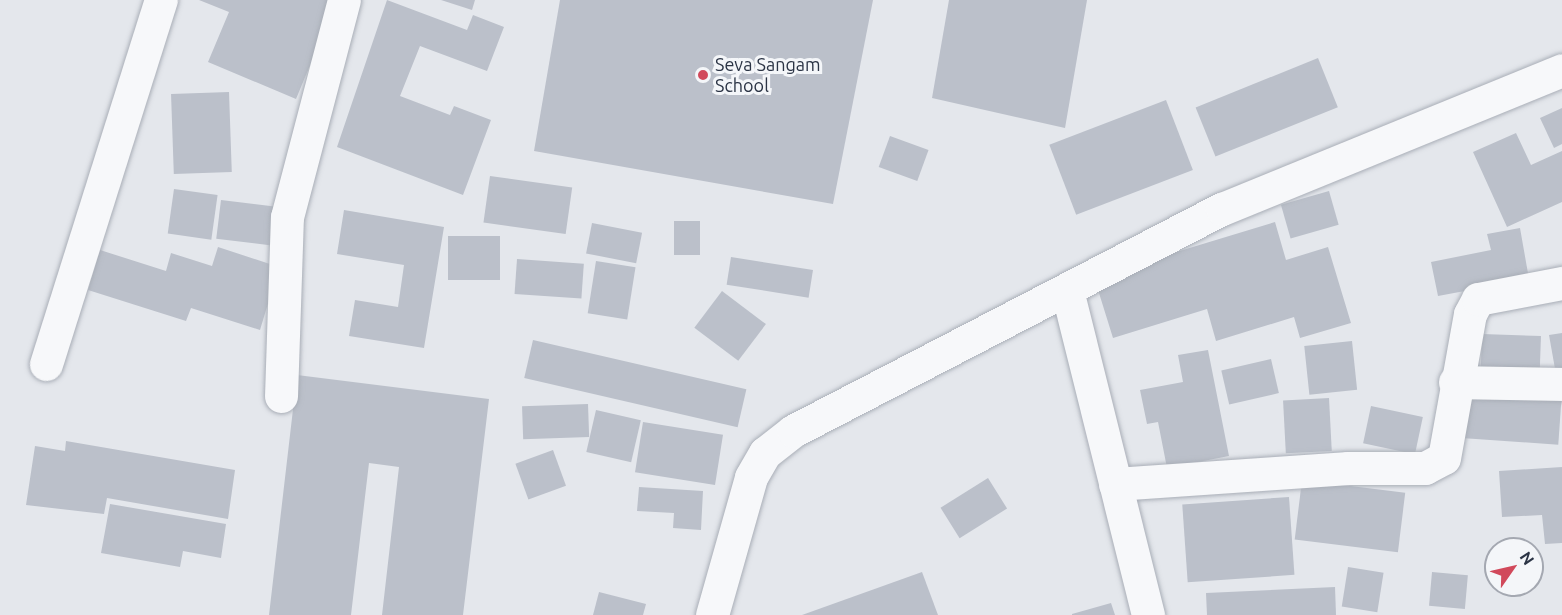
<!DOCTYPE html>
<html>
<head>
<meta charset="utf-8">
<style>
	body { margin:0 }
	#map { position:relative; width:1562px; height:615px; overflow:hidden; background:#e4e7ec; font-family:Ubuntu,sans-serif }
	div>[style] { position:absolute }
	.building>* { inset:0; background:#bbc0ca; transform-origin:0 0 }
	.roads { filter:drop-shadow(0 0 2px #a9aeb7) drop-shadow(0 0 2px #a9aeb7) }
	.minor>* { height:33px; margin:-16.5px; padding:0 16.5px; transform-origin:16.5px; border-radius:16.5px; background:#f7f8fa }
	.dots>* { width:16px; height:16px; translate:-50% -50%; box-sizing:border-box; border:3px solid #f4f6f9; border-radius:50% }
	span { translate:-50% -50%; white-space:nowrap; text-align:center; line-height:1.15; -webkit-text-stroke:6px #f4f6f9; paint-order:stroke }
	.poi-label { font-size:18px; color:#2b3445 }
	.left { translate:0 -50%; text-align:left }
	.north { position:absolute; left:1484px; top:537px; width:60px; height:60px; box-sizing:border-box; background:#f4f6f9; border:2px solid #a4a8b1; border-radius:50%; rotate:56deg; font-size:16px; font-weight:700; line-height:24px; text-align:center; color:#2b3445 }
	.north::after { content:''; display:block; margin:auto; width:21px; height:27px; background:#d1495b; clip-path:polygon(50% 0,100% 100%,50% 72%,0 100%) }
</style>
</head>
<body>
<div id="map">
	<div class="building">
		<i style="clip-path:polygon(199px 0,337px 0,296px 99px,208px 62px,229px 12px)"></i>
		<i style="clip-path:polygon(387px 0,467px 30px,473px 15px,504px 27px,487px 71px,420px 46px,400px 96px,450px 115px,454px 106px,491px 120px,463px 195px,337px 147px)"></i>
		<i style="clip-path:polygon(441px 0,475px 0,472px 10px)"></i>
		<i style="clip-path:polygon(560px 0,873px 0,833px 204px,534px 151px)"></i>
		<i style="clip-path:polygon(949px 0,1087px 0,1065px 128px,932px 98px)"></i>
		<i style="left:1318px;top:58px;width:53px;height:132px;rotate:68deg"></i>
		<i style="left:229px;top:92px;width:80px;height:58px;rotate:88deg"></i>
		<i style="left:1166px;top:100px;width:75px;height:125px;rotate:69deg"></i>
		<i style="clip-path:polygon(1562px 108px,1562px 144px,1554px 148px,1540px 118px)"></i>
		<i style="clip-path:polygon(1516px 133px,1531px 165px,1562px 151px,1562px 202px,1507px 227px,1473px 152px)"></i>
		<i style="left:890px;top:136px;width:41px;height:33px;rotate:20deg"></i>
		<i style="left:490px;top:176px;width:83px;height:47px;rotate:8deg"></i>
		<i style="left:174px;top:189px;width:44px;height:45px;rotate:8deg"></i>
		<i style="left:1329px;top:191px;width:35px;height:50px;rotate:74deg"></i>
		<i style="left:221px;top:200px;width:66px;height:39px;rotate:7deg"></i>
		<i style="clip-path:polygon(344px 210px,444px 227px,424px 348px,349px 336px,355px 300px,398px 307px,404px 265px,337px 254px)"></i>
		<i style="left:674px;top:221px;width:26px;height:34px"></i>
		<i style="clip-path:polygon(1275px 222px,1286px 260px,1328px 247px,1351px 323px,1300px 338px,1294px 317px,1216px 341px,1207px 309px,1113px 338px,1094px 277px)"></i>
		<i style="left:592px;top:223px;width:51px;height:31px;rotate:11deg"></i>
		<i style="clip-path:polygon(1520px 228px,1529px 279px,1438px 296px,1431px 262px,1491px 250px,1487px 234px)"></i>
		<i style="left:448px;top:236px;width:52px;height:44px"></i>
		<i style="clip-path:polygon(218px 247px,279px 267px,260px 330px,191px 308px,186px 321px,88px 290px,100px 250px,166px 271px,171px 253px,212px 266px)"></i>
		<i style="left:731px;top:257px;width:83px;height:28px;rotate:9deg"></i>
		<i style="left:517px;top:259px;width:67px;height:35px;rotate:4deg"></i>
		<i style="left:596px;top:261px;width:40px;height:53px;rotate:9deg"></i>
		<i style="left:722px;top:291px;width:55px;height:46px;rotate:37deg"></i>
		<i style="clip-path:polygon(1562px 333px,1562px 380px,1557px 380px,1549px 335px)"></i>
		<i style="left:1482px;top:334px;width:59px;height:37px;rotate:2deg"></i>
		<i style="left:533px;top:340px;width:219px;height:39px;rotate:13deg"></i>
		<i style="left:1352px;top:341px;width:49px;height:48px;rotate:84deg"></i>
		<i style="clip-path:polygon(1208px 350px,1229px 456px,1167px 468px,1158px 422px,1147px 424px,1140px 390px,1183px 382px,1178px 355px)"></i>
		<i style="left:1271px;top:359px;width:35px;height:51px;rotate:77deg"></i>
		<i style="clip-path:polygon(297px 375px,489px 399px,463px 615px,382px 615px,399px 467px,369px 463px,351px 615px,269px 615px)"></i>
		<i style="left:1465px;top:388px;width:97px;height:50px;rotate:4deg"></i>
		<i style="left:1329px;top:398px;width:53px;height:46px;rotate:87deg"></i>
		<i style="left:588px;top:404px;width:33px;height:66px;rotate:88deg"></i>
		<i style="left:1371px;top:406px;width:53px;height:38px;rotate:12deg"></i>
		<i style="left:596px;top:410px;width:46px;height:43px;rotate:13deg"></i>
		<i style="left:643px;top:422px;width:81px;height:51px;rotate:9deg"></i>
		<i style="clip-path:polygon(66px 441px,235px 470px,228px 519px,107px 498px,104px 514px,26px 505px,35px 446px,65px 451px)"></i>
		<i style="left:553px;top:450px;width:38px;height:40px;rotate:70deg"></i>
		<i style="clip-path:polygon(1562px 467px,1562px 543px,1545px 544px,1542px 515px,1502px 517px,1499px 471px)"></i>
		<i style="left:988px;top:478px;width:36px;height:56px;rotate:58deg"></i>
		<i style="left:1302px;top:480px;width:104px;height:60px;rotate:7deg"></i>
		<i style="clip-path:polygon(639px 487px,703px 491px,701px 530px,673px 528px,674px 513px,637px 511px)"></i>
		<i style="left:1289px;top:497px;width:78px;height:107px;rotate:86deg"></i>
		<i style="clip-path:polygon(110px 504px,226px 524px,221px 558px,183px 551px,180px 567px,101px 553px)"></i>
		<i style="left:1348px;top:567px;width:36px;height:40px;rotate:9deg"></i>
		<i style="clip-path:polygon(922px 572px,938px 615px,802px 615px)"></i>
		<i style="left:1432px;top:572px;width:36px;height:34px;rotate:5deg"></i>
		<i style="clip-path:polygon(1335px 587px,1336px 615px,1207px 615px,1206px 593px)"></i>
		<i style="clip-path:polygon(599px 592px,646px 604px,643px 615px,593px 615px)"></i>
		<i style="clip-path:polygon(1111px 603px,1115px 615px,1072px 615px,1072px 614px)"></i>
	</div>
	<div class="roads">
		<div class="minor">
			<i style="left:1067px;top:290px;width:335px;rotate:76deg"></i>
			<i style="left:46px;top:364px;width:382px;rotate:-72.5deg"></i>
			<i style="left:1455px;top:382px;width:107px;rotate:1.1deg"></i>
			<i style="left:281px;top:396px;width:179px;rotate:-88.1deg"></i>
			<i style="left:287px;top:217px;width:224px;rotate:-75.3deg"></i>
			<i style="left:1115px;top:484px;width:234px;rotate:-3.9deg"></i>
			<i style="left:1348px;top:468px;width:77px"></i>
			<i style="left:1425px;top:468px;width:21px;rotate:-28deg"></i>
			<i style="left:1444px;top:458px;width:146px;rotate:-79.8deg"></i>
			<i style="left:1470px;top:314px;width:17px;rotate:-62deg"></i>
			<i style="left:1478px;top:299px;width:86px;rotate:-10.8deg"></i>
			<i style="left:712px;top:615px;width:143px;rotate:-74.2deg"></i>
			<i style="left:751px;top:477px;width:28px;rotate:-60deg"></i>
			<i style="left:765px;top:453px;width:36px;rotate:-38deg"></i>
			<i style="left:793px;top:431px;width:483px;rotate:-27.4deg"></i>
			<i style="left:1222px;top:209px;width:367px;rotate:-22.2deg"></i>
		</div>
	</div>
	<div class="dots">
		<i style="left:703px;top:75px;background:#d1495b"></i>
	</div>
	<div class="poi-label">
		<span class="left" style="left:715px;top:75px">Seva Sangam<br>School</span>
	</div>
	<div class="north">N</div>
</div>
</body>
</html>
